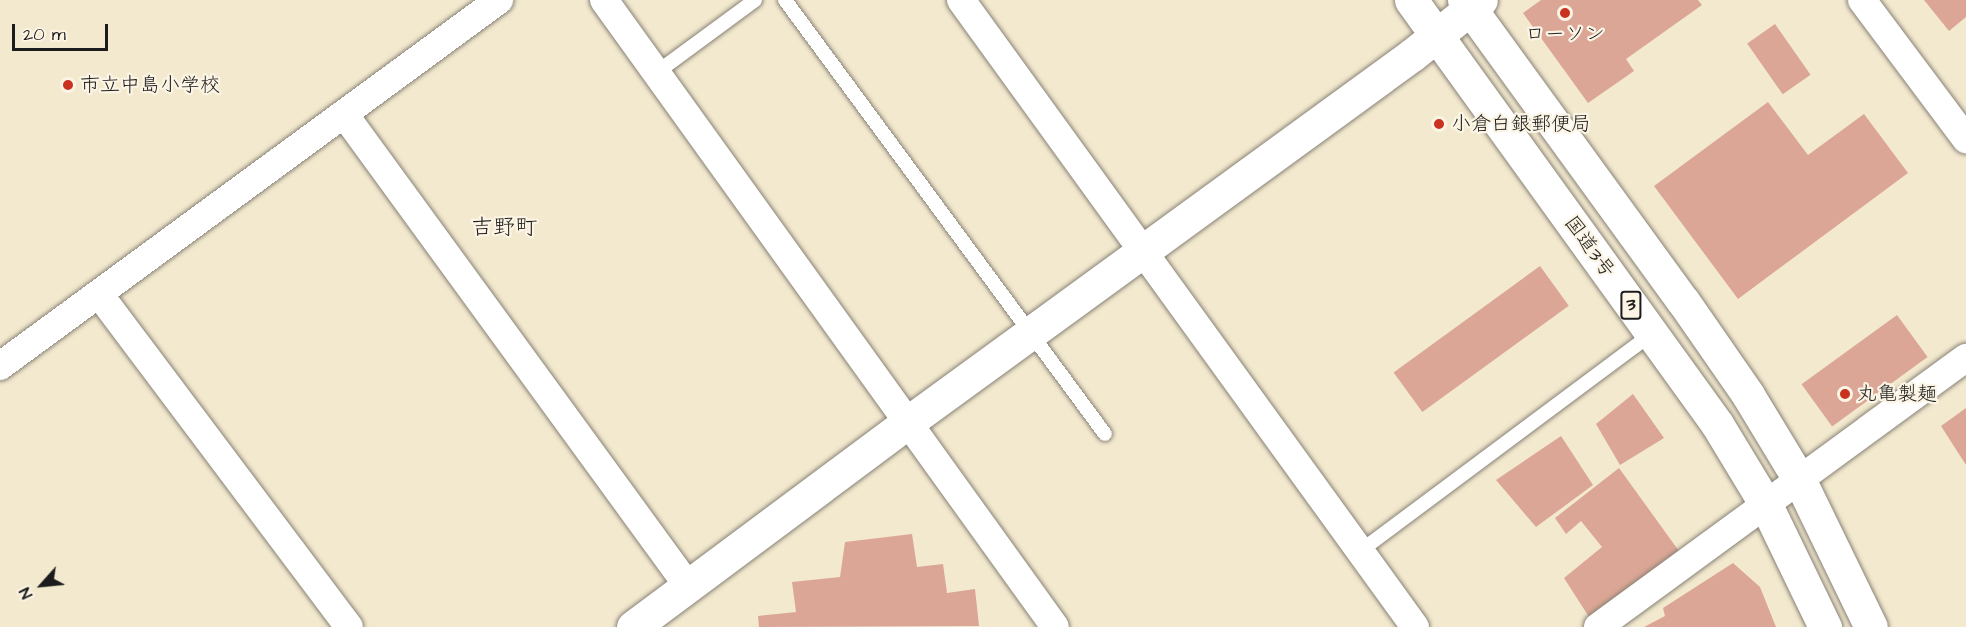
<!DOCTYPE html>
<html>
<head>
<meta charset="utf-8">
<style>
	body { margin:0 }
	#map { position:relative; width:1966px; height:627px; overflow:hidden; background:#f3e9cf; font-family:"Architects Daughter","Klee One",sans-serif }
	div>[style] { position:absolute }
	.building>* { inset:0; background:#dba695; transform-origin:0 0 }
	.roads { filter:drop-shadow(0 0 2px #888276) drop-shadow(0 0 2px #888276) }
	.lane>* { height:14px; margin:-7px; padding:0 7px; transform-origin:7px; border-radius:7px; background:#fff }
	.street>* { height:28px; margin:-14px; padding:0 14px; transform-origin:14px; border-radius:14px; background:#fff }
	.secondary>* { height:33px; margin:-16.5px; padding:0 16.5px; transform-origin:16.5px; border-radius:16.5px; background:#fff }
	.highway>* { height:33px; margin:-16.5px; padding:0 16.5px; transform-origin:16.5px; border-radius:16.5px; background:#fff }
	.dots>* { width:16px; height:16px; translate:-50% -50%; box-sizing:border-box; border:3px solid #fcf5e5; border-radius:50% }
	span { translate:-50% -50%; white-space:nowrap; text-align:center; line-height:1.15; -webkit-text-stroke:4.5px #fcf5e5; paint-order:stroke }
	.shield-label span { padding:2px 4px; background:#fcf5e5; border:2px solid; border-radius:4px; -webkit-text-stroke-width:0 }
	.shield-label { font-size:18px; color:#1c1c1c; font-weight:700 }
	.poi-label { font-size:20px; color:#1c1c1c }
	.left { translate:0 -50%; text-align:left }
	.street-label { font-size:20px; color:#1c1c1c }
	.quarter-label { font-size:22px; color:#1c1c1c }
	.north { position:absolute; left:12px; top:555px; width:60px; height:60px; -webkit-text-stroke:4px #fcf5e5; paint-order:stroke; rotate:243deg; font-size:16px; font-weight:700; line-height:24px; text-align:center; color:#1c1c1c }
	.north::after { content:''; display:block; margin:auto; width:21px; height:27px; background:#1c1c1c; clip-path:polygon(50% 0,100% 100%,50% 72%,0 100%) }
	.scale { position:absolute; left:12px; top:24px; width:96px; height:27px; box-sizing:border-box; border:3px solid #1c1c1c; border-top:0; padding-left:8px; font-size:18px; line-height:21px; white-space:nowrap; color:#1c1c1c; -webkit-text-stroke:4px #fcf5e5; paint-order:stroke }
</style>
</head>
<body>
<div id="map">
	<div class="building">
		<i style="clip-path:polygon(1541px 0,1698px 0,1702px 5px,1626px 59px,1634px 71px,1588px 103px,1523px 13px)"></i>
		<i style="clip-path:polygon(1924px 0,1966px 0,1966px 17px,1949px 31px)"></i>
		<i style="left:1775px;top:24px;width:62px;height:34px;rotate:55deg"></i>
		<i style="clip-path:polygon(1768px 102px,1808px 155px,1864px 114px,1908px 173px,1738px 299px,1654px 186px)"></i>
		<i style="left:1540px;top:266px;width:49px;height:181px;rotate:54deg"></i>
		<i style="left:1897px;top:315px;width:52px;height:118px;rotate:54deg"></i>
		<i style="clip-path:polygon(1633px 394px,1664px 438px,1620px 465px,1596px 424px)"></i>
		<i style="clip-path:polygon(1966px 408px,1966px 465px,1941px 426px)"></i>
		<i style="clip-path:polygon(1561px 436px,1593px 485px,1536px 527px,1496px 480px)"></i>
		<i style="clip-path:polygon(1619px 468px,1684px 558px,1589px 617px,1564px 578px,1602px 547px,1581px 521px,1566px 534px,1555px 518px)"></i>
		<i style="clip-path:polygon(912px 534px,917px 567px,943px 564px,947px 593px,975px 589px,979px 626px,759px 627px,758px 616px,796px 612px,792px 582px,840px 577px,845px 542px)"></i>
		<i style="clip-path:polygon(1733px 563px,1760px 587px,1776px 627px,1644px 627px,1665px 616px,1663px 608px)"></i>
	</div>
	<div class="roads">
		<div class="lane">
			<i style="left:785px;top:0;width:539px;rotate:53.6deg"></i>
			<i style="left:656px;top:73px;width:123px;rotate:-36.4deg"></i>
			<i style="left:1359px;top:552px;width:365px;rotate:-36.7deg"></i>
		</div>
		<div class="street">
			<i style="left:604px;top:0;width:772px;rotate:54.27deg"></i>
			<i style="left:961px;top:0;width:774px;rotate:54.09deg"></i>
			<i style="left:1862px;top:0;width:174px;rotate:53.2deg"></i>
			<i style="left:344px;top:114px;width:584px;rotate:53.91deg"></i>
			<i style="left:99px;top:294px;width:416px;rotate:53.1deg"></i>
			<i style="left:0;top:366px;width:619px;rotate:-36.26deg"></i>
			<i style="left:1598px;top:627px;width:456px;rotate:-36.2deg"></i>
		</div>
		<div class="secondary">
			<i style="left:633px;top:627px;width:342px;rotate:-36.7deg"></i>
			<i style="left:907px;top:423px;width:625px;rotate:-36.08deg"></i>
			<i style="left:1412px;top:55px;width:88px;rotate:-38.6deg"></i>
		</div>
		<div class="highway">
			<i style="left:1411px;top:0;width:523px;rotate:54.18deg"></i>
			<i style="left:1717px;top:424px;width:95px;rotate:58.8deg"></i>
			<i style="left:1766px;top:505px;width:136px;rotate:64.2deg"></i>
			<i style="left:1464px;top:0;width:372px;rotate:54deg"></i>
			<i style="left:1683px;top:301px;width:114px;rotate:55.3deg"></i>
			<i style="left:1748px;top:395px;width:100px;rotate:58.8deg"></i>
			<i style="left:1800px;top:481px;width:162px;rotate:64.1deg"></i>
		</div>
	</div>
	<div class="dots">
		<i style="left:1565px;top:13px;background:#c8321e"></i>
		<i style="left:68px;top:85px;background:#c8321e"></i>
		<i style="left:1439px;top:124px;background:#c8321e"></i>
		<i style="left:1845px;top:394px;background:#c8321e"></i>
	</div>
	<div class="shield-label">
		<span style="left:1631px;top:305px">3</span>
	</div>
	<div class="poi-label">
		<span style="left:1565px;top:34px">ローソン</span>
		<span class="left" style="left:80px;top:85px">市立中島小学校</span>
		<span class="left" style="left:1451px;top:124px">小倉白銀郵便局</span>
		<span class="left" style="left:1857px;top:394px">丸亀製麺</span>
	</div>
	<div class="street-label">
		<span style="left:1589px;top:247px;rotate:54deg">国道3号</span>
	</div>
	<div class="quarter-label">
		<span style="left:504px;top:228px">吉野町</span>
	</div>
	<div class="north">N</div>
	<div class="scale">20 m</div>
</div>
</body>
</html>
